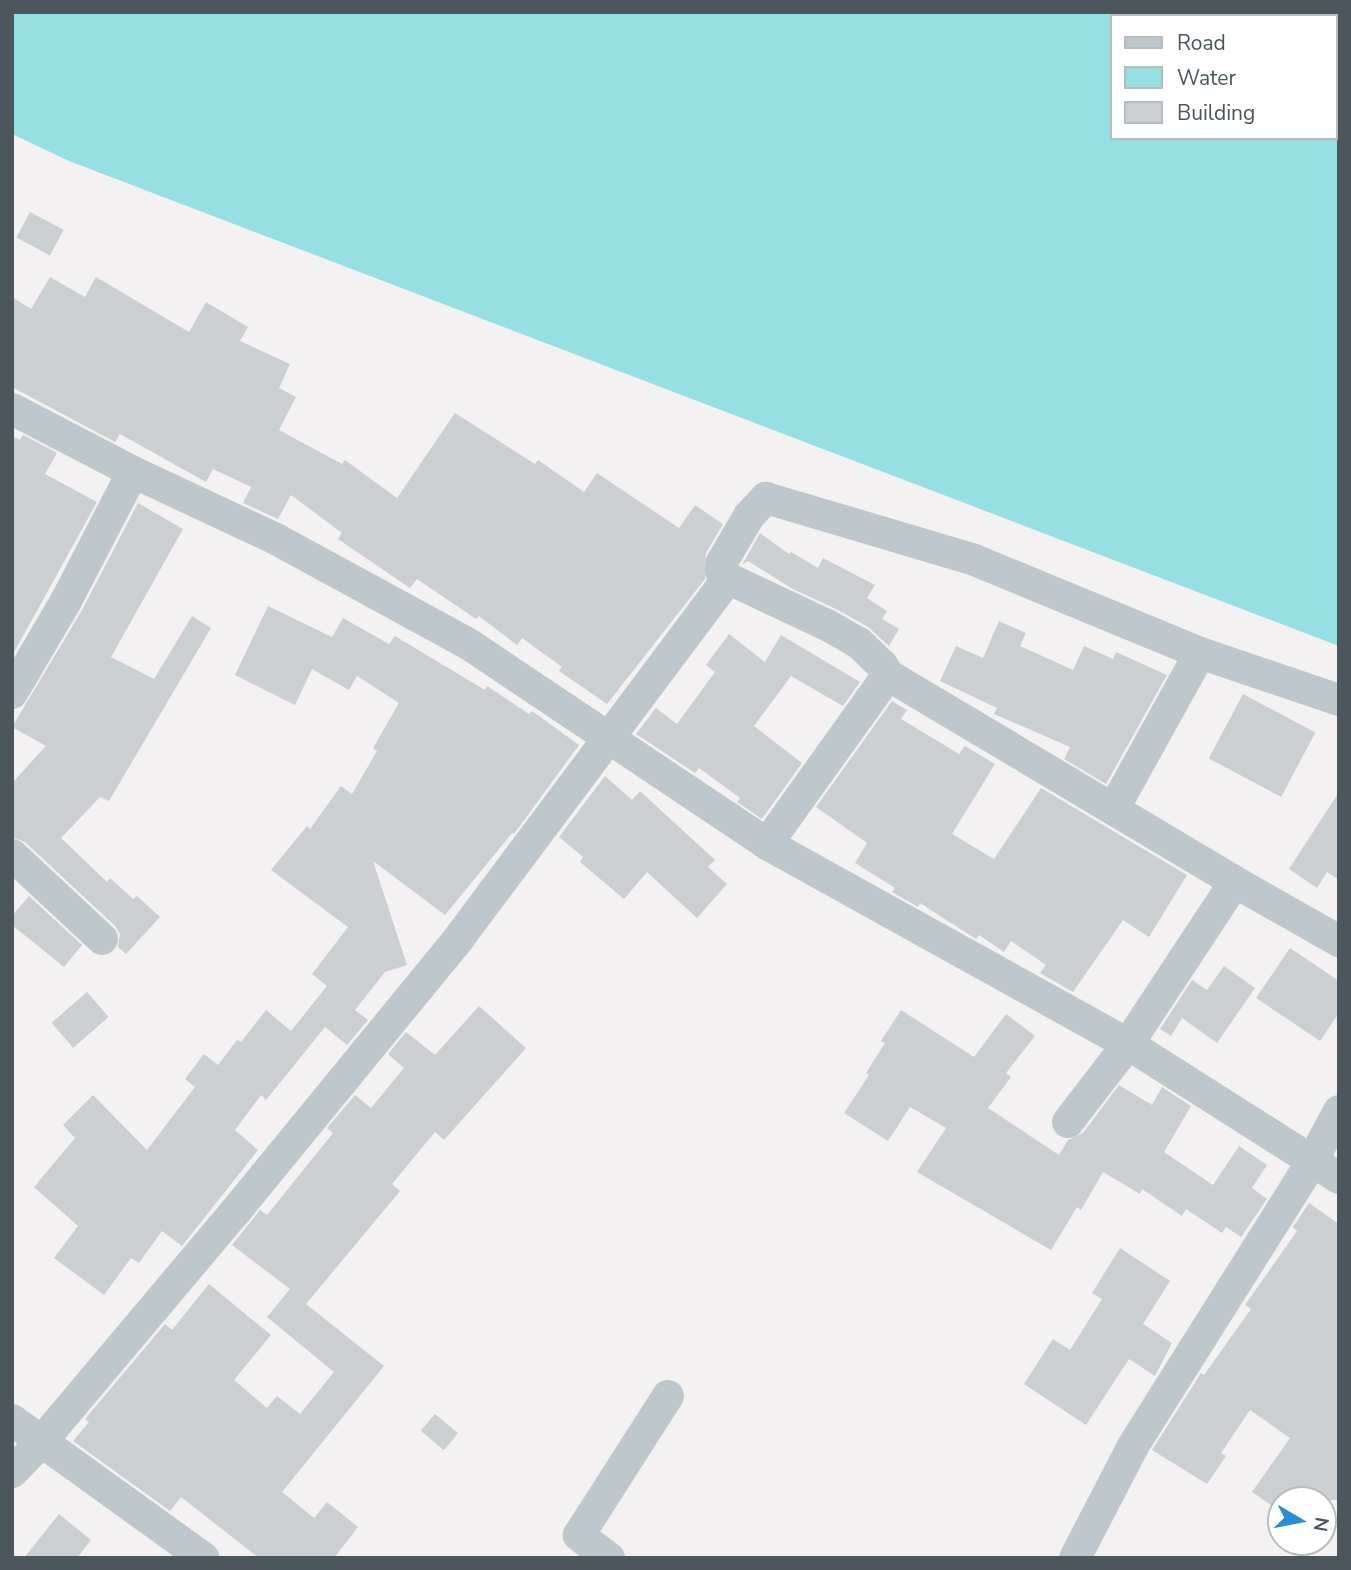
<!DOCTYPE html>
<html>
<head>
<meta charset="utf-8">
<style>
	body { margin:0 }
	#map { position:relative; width:1351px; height:1570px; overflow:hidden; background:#f3f1f1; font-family:"Nunito Sans",sans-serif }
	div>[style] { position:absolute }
	.water>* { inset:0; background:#96e0e4 }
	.building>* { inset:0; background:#cbcfd2; transform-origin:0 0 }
	.minor>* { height:32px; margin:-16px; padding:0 16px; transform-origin:16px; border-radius:16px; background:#bec7cc }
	span { translate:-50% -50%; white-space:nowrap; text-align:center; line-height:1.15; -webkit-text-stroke:7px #fff; paint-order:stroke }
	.frame { position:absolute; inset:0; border:14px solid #4b575d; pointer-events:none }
	.legend { position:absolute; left:1110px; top:14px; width:228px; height:126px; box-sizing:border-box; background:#fff; border:2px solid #b7bcbe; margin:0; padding:9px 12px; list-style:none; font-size:21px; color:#4b575d }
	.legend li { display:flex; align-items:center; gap:14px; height:35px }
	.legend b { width:35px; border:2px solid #b7bcbe }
	.north { position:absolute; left:1267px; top:1486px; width:70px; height:70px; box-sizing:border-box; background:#fff; border:2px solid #b7bcbe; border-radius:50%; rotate:100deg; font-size:19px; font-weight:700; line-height:28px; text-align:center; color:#4b575d }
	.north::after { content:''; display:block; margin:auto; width:24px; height:32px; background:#2b8ed3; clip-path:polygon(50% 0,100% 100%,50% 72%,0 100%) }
</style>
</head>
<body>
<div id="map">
	<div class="water">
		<i style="clip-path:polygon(evenodd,12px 12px,1339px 12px,1339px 646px,69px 161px,12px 134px,12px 12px,1111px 16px,1335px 16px,1335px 138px,1111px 138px,1111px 16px)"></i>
	</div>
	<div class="building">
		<i style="left:30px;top:212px;width:38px;height:29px;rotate:28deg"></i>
		<i style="clip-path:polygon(50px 277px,85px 297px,96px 277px,189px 332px,206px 302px,248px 327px,240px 341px,290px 364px,279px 388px,296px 397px,279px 430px,342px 464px,345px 460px,397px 498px,455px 413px,535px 464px,538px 460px,584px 492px,597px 473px,679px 528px,695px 505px,723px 524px,706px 553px,705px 579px,607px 704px,559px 671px,562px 667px,522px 638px,517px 645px,479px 616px,476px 619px,417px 579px,410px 588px,338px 539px,342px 533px,291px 495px,278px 519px,243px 503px,251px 487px,213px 469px,206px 482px,120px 434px,115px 442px,12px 387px,12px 297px,31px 309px)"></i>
		<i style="clip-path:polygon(23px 435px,57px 453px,45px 474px,97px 502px,12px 656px,12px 436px,20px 440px)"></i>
		<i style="clip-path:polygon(138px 503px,183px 529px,111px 657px,154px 679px,192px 616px,211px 628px,109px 801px,100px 797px,61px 838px,107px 882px,110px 878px,133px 899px,137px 896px,160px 917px,126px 954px,118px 947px,120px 934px,115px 926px,25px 842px,12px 837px,12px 783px,46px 746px,12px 727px,82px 610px)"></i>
		<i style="clip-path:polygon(760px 533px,789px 554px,791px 552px,818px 568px,823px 558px,875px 585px,867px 598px,887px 611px,882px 619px,899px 629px,889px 646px,868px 627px,838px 610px,793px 589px,748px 561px,742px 565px)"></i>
		<i style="clip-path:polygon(268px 606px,332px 637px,343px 618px,389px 644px,395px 636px,485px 690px,487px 686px,529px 714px,532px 711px,579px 745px,514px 834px,512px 833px,445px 915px,373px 861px,407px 965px,385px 972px,355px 1010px,368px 1020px,347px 1045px,325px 1027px,266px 1100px,261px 1095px,235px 1130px,258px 1150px,182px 1246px,162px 1231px,139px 1263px,131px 1258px,104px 1295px,54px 1258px,78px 1226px,34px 1187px,75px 1138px,63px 1125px,93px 1095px,147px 1150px,195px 1087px,185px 1079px,204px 1054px,218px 1065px,237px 1040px,241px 1042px,266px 1010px,291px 1031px,327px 986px,312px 974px,348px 927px,271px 870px,307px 826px,310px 829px,341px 786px,352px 794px,377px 751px,373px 748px,399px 703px,357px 676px,349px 690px,312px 669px,295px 705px,235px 675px)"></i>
		<i style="clip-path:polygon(999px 621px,1026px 633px,1020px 646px,1073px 670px,1084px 646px,1113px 659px,1116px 652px,1167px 675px,1106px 784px,1064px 759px,1070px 747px,994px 714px,997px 708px,940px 681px,956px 646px,983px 658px)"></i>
		<i style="clip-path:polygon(729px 634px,765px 662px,781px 635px,860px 682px,843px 706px,791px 676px,754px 726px,802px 763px,762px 819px,737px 802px,740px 798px,699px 768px,695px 773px,636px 734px,656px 708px,677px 724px,715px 672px,706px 665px)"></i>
		<i style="left:1243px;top:694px;width:82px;height:73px;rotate:28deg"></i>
		<i style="clip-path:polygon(892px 701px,907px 710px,901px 719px,959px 754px,965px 746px,995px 764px,952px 834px,994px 859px,1041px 788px,1187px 875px,1149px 937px,1123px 920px,1073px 992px,1040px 973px,1046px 965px,1011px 941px,1004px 952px,979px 935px,976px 939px,920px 903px,918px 907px,892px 892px,895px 888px,855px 863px,867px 843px,816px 807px)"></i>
		<i style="clip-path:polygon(605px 776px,632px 800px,640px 791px,715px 860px,708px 867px,727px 884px,697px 918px,647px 872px,624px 899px,580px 862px,583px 857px,559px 837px)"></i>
		<i style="clip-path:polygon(1339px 792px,1339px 880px,1327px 872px,1317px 888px,1289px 869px)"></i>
		<i style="clip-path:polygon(29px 896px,82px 945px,64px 967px,12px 925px,12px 916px)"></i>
		<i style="clip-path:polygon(1290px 948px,1339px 981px,1339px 1013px,1320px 1041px,1256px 998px)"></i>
		<i style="clip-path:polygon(1224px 966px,1255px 988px,1217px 1043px,1182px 1018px,1171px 1036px,1160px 1029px,1192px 980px,1207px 990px)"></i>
		<i style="left:87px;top:992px;width:33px;height:47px;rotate:49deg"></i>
		<i style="clip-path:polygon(479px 1006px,526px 1048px,444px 1140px,435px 1132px,392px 1184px,400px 1191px,306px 1304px,384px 1366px,282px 1492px,314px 1518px,327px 1502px,358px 1527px,334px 1558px,259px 1558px,181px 1497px,170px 1511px,73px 1441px,89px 1422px,85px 1419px,165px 1324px,172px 1330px,209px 1284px,271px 1335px,234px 1380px,267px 1408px,277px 1396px,300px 1414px,334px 1372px,267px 1317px,290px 1289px,232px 1245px,260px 1210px,267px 1215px,333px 1133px,327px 1128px,355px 1095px,371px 1108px,404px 1068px,388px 1054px,406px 1032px,435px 1055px)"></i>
		<i style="clip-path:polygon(901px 1010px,974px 1057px,1006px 1014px,1035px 1036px,1006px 1073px,1011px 1077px,988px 1108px,1059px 1155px,1068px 1140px,1083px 1133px,1119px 1085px,1152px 1105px,1162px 1087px,1191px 1106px,1164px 1152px,1213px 1185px,1239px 1146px,1267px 1165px,1252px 1188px,1267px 1199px,1241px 1237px,1226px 1227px,1222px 1233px,1186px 1209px,1182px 1216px,1142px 1189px,1140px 1194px,1103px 1172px,1081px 1210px,1077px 1207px,1051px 1250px,917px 1172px,946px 1128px,910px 1107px,888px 1141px,844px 1113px,869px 1075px,866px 1073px,885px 1043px,881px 1041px)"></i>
		<i style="clip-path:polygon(1309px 1203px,1339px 1224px,1339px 1500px,1281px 1500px,1281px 1512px,1252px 1492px,1290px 1438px,1250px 1410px,1221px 1453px,1226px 1456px,1207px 1484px,1152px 1450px,1201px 1373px,1204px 1375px,1251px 1309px,1245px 1305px,1297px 1231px,1293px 1227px)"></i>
		<i style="clip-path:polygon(1120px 1248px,1170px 1281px,1143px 1324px,1172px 1343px,1155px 1376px,1129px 1359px,1086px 1425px,1024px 1384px,1053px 1339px,1070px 1350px,1102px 1299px,1092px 1293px)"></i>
		<i style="left:435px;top:1414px;width:30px;height:22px;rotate:40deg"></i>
		<i style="clip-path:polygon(59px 1514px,91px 1540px,77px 1558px,24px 1558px)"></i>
	</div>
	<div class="minor">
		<i style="left:12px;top:409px;width:136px;rotate:27.5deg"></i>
		<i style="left:133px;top:472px;width:158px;rotate:25.1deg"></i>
		<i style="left:276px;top:539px;width:217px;rotate:28.6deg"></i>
		<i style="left:467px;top:643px;width:361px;rotate:33.8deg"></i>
		<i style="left:767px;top:844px;width:413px;rotate:29deg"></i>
		<i style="left:1128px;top:1044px;width:250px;rotate:32.4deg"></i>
		<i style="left:727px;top:578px;width:113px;rotate:25.2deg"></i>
		<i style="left:829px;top:626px;width:34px;rotate:30deg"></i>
		<i style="left:859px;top:643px;width:32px;rotate:44deg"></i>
		<i style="left:882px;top:665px;width:12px;rotate:59deg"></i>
		<i style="left:888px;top:675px;width:404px;rotate:30.8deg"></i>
		<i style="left:1235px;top:882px;width:120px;rotate:29.6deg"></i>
		<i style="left:12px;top:693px;width:107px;rotate:-59.6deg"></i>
		<i style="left:66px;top:601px;width:145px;rotate:-62.6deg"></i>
		<i style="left:1114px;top:808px;width:177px;rotate:-61deg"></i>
		<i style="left:767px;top:844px;width:208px;rotate:-54.4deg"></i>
		<i style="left:12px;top:855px;width:123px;rotate:43deg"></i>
		<i style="left:1068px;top:1122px;width:98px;rotate:-52.4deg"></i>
		<i style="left:1128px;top:1044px;width:194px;rotate:-56.6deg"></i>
		<i style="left:12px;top:1420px;width:236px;rotate:35.8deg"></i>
		<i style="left:12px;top:1472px;width:43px;rotate:-45.9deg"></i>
		<i style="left:42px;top:1441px;width:299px;rotate:-49.9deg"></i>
		<i style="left:235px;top:1212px;width:354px;rotate:-50.7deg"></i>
		<i style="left:459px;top:938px;width:432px;rotate:-53.2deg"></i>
		<i style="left:718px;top:592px;width:17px;rotate:-57deg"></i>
		<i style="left:727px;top:578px;width:9px;rotate:-131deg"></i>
		<i style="left:721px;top:571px;width:9px;rotate:-84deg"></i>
		<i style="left:722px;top:562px;width:53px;rotate:-59.6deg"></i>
		<i style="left:749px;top:516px;width:25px;rotate:-47deg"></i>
		<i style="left:766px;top:498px;width:215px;rotate:16.5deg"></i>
		<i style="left:972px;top:559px;width:247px;rotate:22.4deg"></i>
		<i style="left:1200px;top:653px;width:147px;rotate:18.7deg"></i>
		<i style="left:609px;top:1558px;width:38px;rotate:-143deg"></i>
		<i style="left:579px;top:1535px;width:165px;rotate:-57.4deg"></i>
		<i style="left:1075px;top:1558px;width:126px;rotate:-62.6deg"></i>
		<i style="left:1133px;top:1446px;width:334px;rotate:-57.8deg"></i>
		<i style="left:1311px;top:1163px;width:59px;rotate:-61.7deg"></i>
	</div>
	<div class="frame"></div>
	<ul class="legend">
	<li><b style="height:9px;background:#bec7cc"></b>Road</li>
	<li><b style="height:19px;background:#96e0e4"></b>Water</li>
	<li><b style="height:19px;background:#cbcfd2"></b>Building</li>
	</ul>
	<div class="north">N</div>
</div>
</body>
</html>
